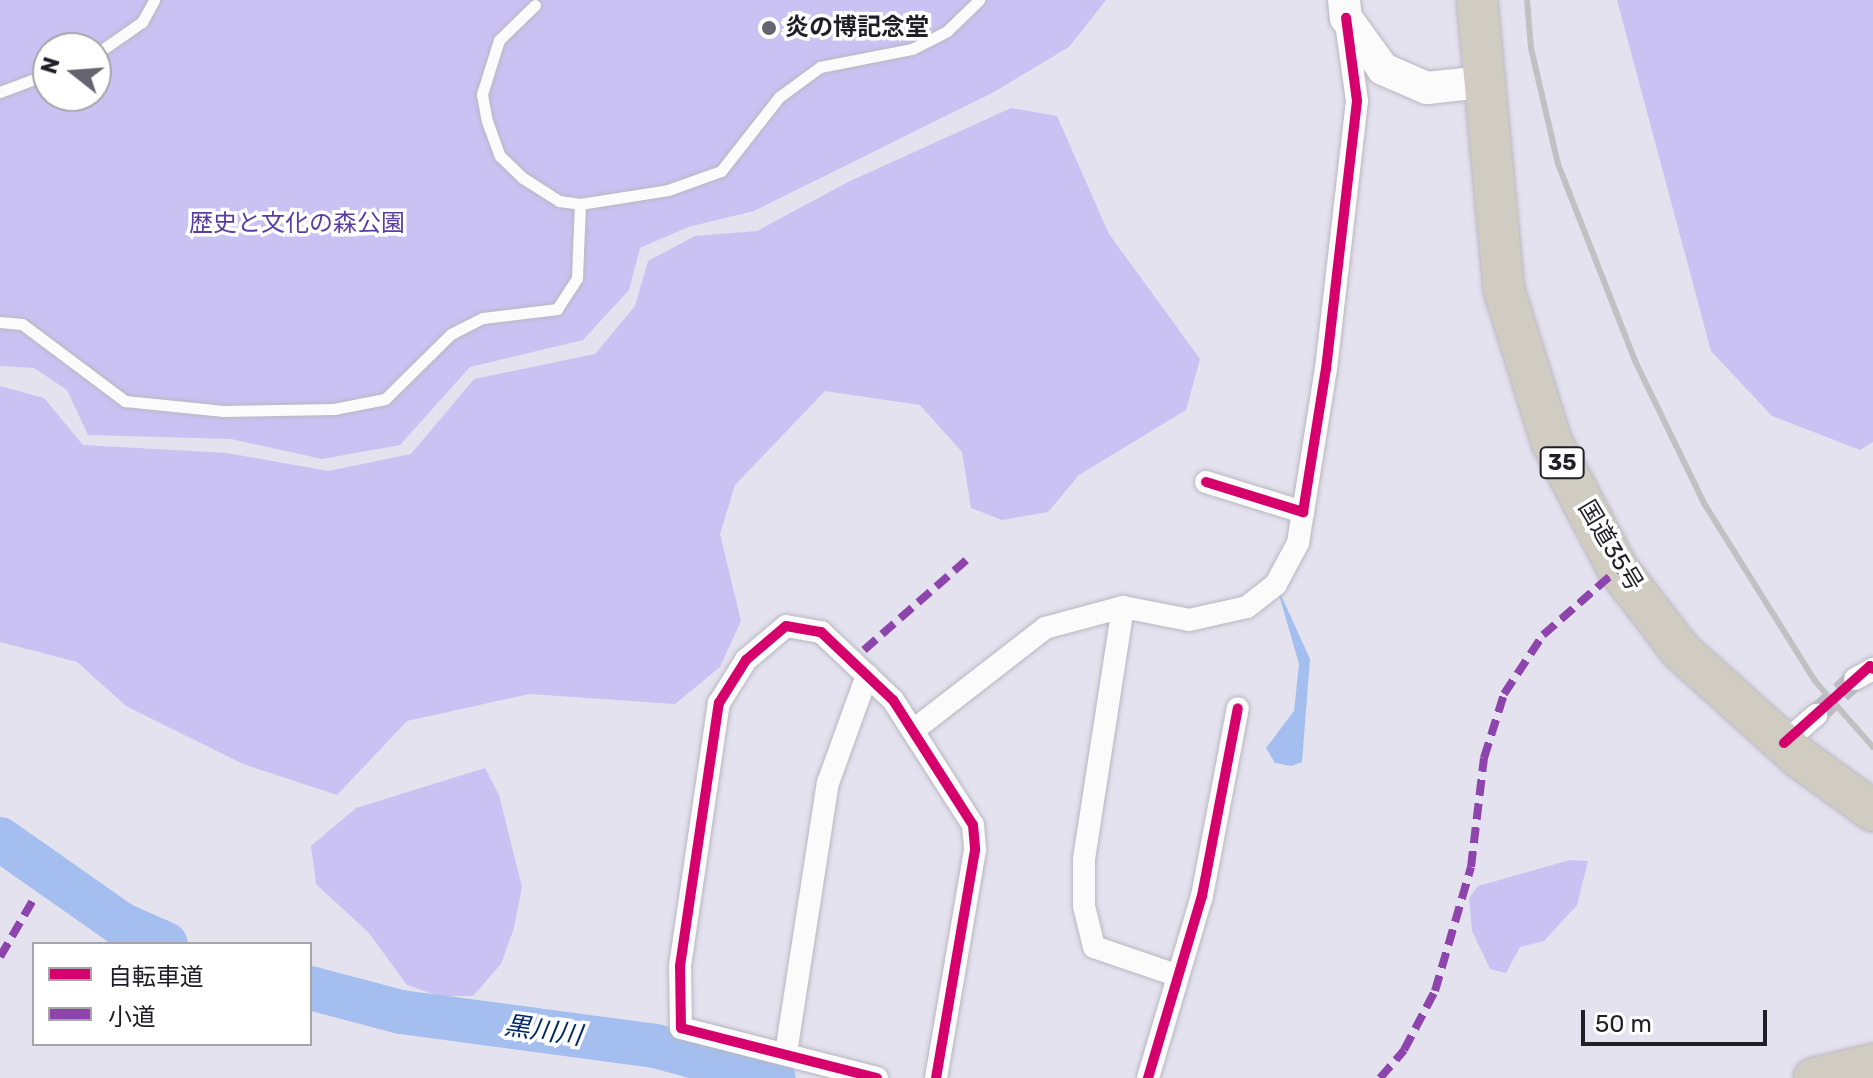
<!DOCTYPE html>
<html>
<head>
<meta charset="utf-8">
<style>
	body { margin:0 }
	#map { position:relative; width:1873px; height:1078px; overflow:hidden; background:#e4e2ee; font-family:Rubik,"Noto Sans JP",sans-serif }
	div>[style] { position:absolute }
	.green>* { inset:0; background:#cbc2f4 }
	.water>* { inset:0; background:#a4bfef }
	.river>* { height:44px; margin:-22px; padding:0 22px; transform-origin:22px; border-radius:22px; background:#a4bfef }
	.street-tunnel>* { height:22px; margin-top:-11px; transform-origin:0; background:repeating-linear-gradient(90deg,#bdbbc6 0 22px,transparent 0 33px) }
	.roads { filter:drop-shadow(0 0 2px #b9b7c1) drop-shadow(0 0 2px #b9b7c1) }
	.lane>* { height:11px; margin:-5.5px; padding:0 5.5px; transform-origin:5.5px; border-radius:5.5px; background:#fbfbfc }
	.street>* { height:22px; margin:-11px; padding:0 11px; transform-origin:11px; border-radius:11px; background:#fbfbfc }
	.secondary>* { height:32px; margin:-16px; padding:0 16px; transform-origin:16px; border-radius:16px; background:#fbfbfc }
	.highway>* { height:40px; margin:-20px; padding:0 20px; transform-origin:20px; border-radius:20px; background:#d0ccc2 }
	.rail>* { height:6px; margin:-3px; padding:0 3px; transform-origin:3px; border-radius:3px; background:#c1c1c4 }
	.quiet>* { height:8px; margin-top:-4px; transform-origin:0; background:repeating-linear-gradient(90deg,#8e44ad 0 16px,transparent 0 24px) }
	.cycleway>* { height:10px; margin:-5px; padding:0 5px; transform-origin:5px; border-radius:5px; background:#d6006c }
	.dots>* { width:22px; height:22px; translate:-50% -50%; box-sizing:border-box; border:4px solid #fff; border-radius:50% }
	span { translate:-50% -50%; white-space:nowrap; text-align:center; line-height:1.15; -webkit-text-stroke:7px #fff; paint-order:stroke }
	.shield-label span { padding:2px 6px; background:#fff; border:2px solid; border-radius:6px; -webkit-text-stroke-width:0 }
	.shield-label { font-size:22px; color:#201f28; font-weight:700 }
	.poi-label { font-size:24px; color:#201f28; font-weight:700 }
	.left { translate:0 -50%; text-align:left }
	.park-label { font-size:24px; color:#5a3da4 }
	.street-label { font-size:24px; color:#201f28 }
	.water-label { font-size:26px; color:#00276b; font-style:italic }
	.legend { position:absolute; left:32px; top:942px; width:280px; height:104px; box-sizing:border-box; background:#fff; border:2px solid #a6a5a9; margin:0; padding:10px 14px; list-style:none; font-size:24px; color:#201f28 }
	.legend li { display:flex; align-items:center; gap:16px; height:40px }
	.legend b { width:40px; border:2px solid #a6a5a9 }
	.north { position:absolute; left:32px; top:32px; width:80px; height:80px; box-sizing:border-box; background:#fff; border:2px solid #a6a5a9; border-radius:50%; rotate:287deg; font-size:22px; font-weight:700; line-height:32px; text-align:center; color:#201f28 }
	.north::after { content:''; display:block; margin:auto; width:28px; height:36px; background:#65636d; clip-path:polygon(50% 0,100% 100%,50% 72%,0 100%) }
	.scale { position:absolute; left:1581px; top:1010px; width:186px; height:36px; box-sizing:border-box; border:4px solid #201f28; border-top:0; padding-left:10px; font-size:24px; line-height:28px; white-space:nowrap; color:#201f28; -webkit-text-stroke:6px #fff; paint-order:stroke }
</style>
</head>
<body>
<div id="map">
	<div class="green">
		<i style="clip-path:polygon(evenodd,0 0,1106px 0,1069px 47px,994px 92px,754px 211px,688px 227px,640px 248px,629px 290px,583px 340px,470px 367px,400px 445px,322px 459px,231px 439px,88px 435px,67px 390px,34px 368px,0 366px,0 0,48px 48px,96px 48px,96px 96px,48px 96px,48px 48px)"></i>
		<i style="clip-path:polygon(1617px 0,1873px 0,1873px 442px,1860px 450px,1772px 416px,1711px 351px)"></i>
		<i style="clip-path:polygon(1011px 108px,1057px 116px,1109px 234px,1200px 359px,1186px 410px,1079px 475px,1048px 512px,1002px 520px,971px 508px,962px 452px,920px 405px,825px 391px,735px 485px,720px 534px,741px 621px,720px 667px,675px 704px,529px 694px,407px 721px,337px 795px,243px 764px,126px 706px,77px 662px,0 642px,0 386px,44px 398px,83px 445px,227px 453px,328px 471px,411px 454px,474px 379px,595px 354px,635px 306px,648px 261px,695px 236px,757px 231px,848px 182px)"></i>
		<i style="clip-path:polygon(485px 768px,499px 795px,522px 887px,514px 928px,501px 964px,473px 996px,439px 996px,407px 985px,368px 932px,316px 884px,311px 846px,356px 808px)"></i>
		<i style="clip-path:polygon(1570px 860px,1588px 861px,1577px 905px,1544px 941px,1520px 947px,1506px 973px,1490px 969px,1472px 931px,1469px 898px,1478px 886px)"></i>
	</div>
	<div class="water">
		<i style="clip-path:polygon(1276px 584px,1310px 659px,1302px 762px,1291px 766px,1275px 763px,1266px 748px,1294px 711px,1299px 664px)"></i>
	</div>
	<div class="river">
		<i style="left:0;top:839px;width:148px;rotate:35.1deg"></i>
		<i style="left:121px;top:924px;width:49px;rotate:24deg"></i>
		<i style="left:310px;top:988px;width:94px;rotate:14.8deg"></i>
		<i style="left:401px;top:1012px;width:256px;rotate:7.6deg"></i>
		<i style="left:655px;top:1046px;width:123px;rotate:15.1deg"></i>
	</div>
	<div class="street-tunnel">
		<i style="left:1816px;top:715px;width:53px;rotate:-42.7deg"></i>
	</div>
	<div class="roads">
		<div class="lane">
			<i style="left:535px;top:5px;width:50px;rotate:135.8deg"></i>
			<i style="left:499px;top:40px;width:57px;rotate:107.5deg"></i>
			<i style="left:482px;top:94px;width:27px;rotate:80deg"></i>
			<i style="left:487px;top:121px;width:37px;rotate:70deg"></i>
			<i style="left:500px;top:156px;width:32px;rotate:44deg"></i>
			<i style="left:523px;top:178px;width:43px;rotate:32.6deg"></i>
			<i style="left:559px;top:201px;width:21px;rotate:8deg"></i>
			<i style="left:580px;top:204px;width:89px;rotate:-9deg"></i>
			<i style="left:668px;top:190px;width:56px;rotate:-19.7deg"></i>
			<i style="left:721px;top:171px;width:94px;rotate:-51.9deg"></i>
			<i style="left:779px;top:97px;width:51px;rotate:-36.2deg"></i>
			<i style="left:820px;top:67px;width:94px;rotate:-11.1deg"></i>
			<i style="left:912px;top:49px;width:39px;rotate:-27deg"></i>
			<i style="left:947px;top:31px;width:45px;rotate:-44.1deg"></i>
			<i style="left:96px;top:54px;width:56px;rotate:-34.8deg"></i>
			<i style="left:142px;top:22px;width:25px;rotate:-61deg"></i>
			<i style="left:0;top:92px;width:51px;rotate:-20.6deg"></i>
			<i style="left:0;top:322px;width:22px;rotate:5deg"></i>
			<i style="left:22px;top:324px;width:129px;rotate:36.8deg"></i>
			<i style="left:125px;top:401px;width:99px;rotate:5.8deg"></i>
			<i style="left:223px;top:411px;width:111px;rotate:-1deg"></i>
			<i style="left:334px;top:409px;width:52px;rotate:-11.1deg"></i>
			<i style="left:385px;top:399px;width:93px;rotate:-44.6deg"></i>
			<i style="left:451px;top:334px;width:36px;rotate:-27deg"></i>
			<i style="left:483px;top:318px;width:75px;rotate:-6.9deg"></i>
			<i style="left:557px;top:309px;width:37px;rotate:-57deg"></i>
			<i style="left:577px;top:278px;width:74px;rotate:-87.7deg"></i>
		</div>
		<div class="street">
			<i style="left:1206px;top:482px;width:102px;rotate:17.2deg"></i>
			<i style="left:1303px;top:512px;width:145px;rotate:-80.9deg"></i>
			<i style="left:1326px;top:369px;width:270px;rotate:-83.4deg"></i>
			<i style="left:1357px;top:101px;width:79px;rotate:-98deg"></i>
			<i style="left:1123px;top:607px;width:256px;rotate:98.8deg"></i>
			<i style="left:1084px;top:860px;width:46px;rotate:90deg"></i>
			<i style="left:1084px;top:906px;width:42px;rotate:76.3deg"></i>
			<i style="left:1094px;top:947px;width:87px;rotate:18.9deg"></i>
			<i style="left:1855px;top:679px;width:21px;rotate:-29deg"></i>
			<i style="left:915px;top:729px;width:165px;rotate:-37.8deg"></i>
			<i style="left:1045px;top:628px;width:81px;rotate:-15.1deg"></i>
			<i style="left:1123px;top:607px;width:67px;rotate:11.1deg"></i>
			<i style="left:1189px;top:620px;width:59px;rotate:-12.6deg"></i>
			<i style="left:1247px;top:607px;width:37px;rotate:-38deg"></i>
			<i style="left:1276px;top:584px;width:47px;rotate:-61.8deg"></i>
			<i style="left:1298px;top:543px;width:31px;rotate:-81deg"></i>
			<i style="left:1784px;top:743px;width:43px;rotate:-41.2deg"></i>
			<i style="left:786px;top:1053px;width:273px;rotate:-81.2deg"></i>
			<i style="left:828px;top:783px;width:115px;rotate:-70.1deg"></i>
			<i style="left:877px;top:1078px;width:202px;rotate:-165.7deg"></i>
			<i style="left:681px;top:1028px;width:62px;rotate:-90.9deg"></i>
			<i style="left:680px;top:966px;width:266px;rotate:-81.6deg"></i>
			<i style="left:719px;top:703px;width:51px;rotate:-57.9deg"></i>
			<i style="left:746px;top:660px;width:52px;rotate:-40.4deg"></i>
			<i style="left:786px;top:626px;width:36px;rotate:10deg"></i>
			<i style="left:821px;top:632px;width:99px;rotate:43.4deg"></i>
			<i style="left:893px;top:700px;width:148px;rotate:57.4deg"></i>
			<i style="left:973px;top:825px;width:25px;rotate:85deg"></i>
			<i style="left:975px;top:850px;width:231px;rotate:99.7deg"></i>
			<i style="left:1148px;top:1078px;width:190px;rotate:-73.5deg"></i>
			<i style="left:1202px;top:896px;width:191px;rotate:-79.2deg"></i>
		</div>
		<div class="secondary">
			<i style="left:1344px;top:0;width:18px;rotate:84deg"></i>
			<i style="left:1346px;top:18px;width:63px;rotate:54deg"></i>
			<i style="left:1383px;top:69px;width:48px;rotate:23.4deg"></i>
			<i style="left:1427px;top:88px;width:55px;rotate:-6.2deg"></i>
		</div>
		<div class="highway">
			<i style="left:1477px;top:0;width:291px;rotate:84.7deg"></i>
			<i style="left:1504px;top:290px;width:160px;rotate:72.6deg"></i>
			<i style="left:1552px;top:443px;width:142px;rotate:62.4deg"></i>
			<i style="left:1618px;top:569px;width:103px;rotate:52.5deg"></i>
			<i style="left:1681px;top:651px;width:160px;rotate:42deg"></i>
			<i style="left:1800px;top:758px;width:90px;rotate:36deg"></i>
			<i style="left:1814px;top:1078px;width:61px;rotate:-13.3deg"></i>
		</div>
	</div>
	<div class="rail">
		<i style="left:1527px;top:0;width:48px;rotate:85.2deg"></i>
		<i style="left:1531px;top:48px;width:119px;rotate:76.9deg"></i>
		<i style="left:1558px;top:164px;width:214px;rotate:68.6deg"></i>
		<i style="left:1636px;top:363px;width:158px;rotate:64.1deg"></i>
		<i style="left:1705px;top:505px;width:208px;rotate:58deg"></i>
		<i style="left:1815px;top:681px;width:88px;rotate:48.7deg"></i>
	</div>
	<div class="quiet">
		<i style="left:864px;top:650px;width:142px;rotate:-41.3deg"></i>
		<i style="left:0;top:957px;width:66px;rotate:-59.9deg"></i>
		<i style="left:1380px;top:1078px;width:37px;rotate:-49deg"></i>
		<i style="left:1404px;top:1050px;width:67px;rotate:-62.3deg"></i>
		<i style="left:1435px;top:991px;width:129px;rotate:-73.8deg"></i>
		<i style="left:1471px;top:867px;width:110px;rotate:-83.2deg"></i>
		<i style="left:1484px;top:758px;width:67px;rotate:-72.6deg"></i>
		<i style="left:1504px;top:694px;width:71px;rotate:-56.5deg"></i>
		<i style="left:1543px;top:635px;width:100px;rotate:-41.3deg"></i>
	</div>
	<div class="cycleway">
		<i style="left:1206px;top:482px;width:102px;rotate:17.2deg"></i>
		<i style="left:1303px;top:512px;width:145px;rotate:-80.9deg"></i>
		<i style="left:1326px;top:369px;width:270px;rotate:-83.4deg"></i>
		<i style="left:1357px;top:101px;width:84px;rotate:-97.5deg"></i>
		<i style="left:1784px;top:743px;width:115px;rotate:-41.8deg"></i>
		<i style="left:1870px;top:666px;width:4px;rotate:45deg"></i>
		<i style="left:877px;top:1078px;width:202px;rotate:-165.7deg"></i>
		<i style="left:681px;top:1028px;width:62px;rotate:-90.9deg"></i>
		<i style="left:680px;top:966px;width:266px;rotate:-81.6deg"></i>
		<i style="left:719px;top:703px;width:51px;rotate:-57.9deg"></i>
		<i style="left:746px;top:660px;width:52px;rotate:-40.4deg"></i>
		<i style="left:786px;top:626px;width:36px;rotate:10deg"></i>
		<i style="left:821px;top:632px;width:99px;rotate:43.4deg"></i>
		<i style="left:893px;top:700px;width:148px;rotate:57.4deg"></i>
		<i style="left:973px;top:825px;width:25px;rotate:85deg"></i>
		<i style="left:975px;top:850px;width:231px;rotate:99.7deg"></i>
		<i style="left:1148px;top:1078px;width:190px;rotate:-73.5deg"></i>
		<i style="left:1202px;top:896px;width:191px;rotate:-79.2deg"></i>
	</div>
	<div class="dots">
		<i style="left:769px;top:28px;background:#65636d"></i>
	</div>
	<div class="shield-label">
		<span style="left:1562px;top:463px">35</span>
	</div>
	<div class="poi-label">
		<span class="left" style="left:785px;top:28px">炎の博記念堂</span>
	</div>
	<div class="park-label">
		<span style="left:297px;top:224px">歴史と文化の森公園</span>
	</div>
	<div class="street-label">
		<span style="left:1610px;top:546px;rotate:59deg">国道35号</span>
	</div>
	<div class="water-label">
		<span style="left:543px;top:1031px;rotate:8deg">黒川川</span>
	</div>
	<ul class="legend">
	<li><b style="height:10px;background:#d6006c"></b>自転車道</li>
	<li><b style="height:10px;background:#8e44ad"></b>小道</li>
	</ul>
	<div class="north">N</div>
	<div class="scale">50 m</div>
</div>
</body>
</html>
